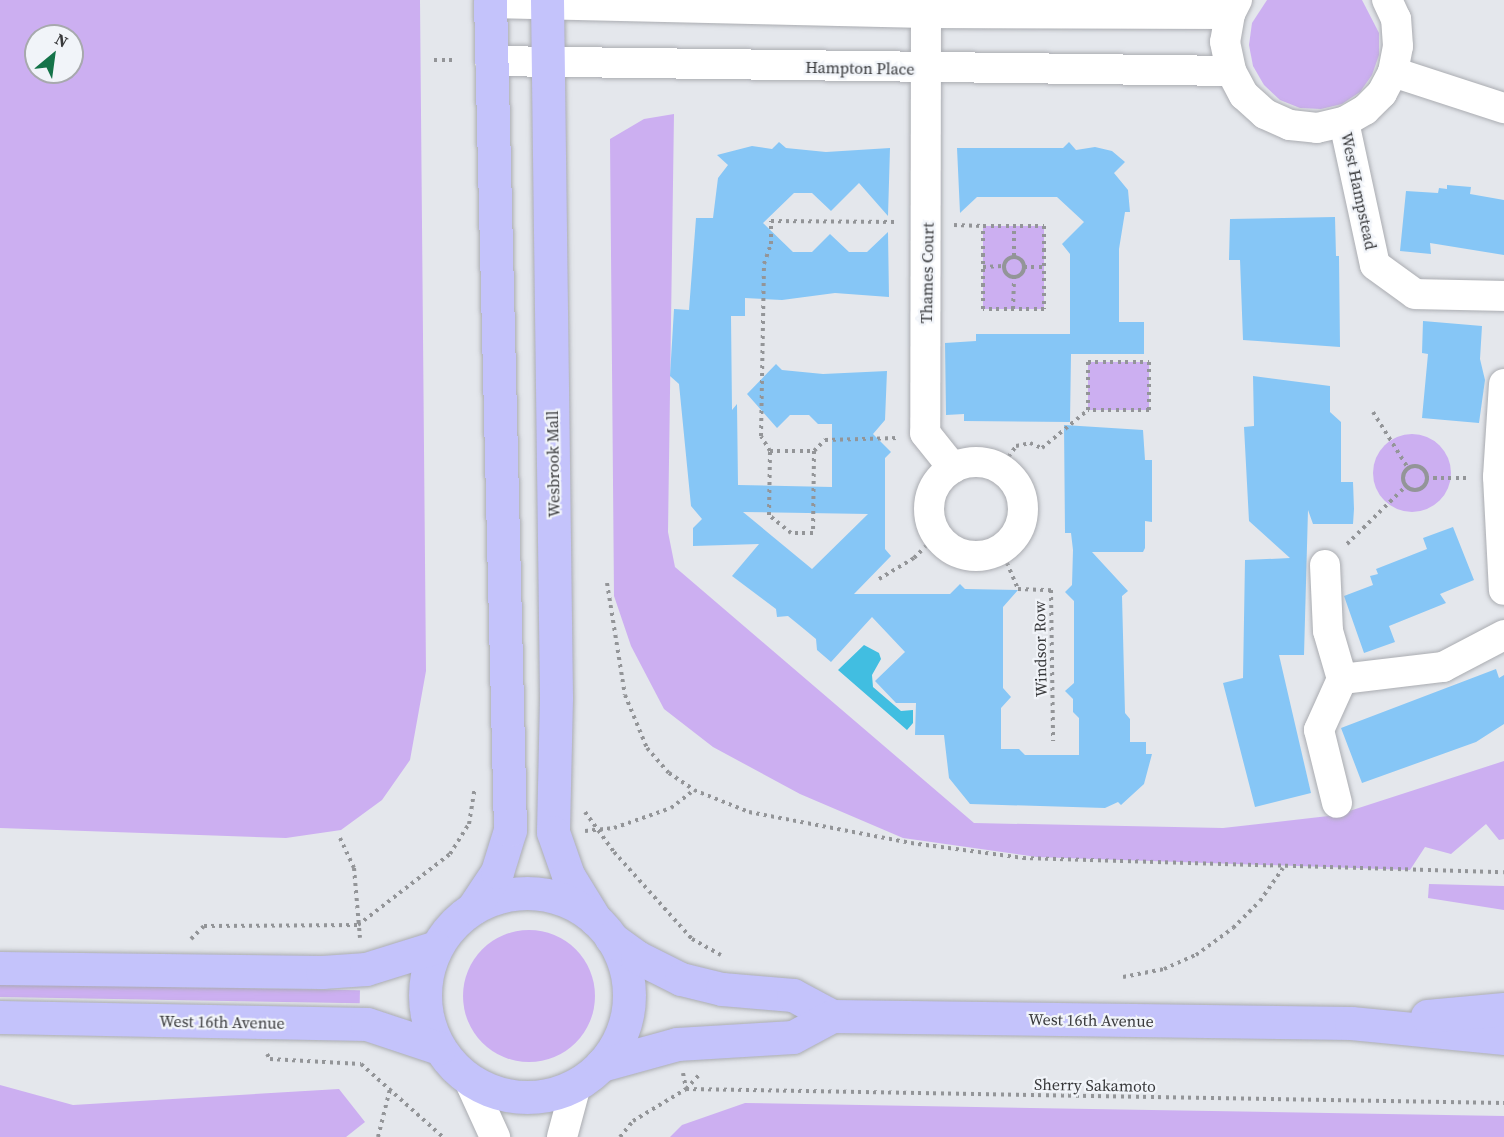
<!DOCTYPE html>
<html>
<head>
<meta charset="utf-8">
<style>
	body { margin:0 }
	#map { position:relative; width:1504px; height:1137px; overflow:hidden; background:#e4e7ec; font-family:"Source Serif 4",serif }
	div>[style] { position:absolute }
	.green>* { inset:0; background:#ccaff1; transform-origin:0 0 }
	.round { border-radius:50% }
	.water>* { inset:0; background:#41bee1 }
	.building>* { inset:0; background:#86c6f6 }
	.path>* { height:4px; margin-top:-2px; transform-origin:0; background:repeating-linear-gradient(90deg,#939598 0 3px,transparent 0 7.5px) }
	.path>.ring { margin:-2px; padding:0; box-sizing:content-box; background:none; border:4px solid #939598; border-radius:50% }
	.roads { filter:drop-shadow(0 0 2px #aaacb1) drop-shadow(0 0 2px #aaacb1) }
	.minor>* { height:30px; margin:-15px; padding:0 15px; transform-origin:15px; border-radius:15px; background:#fff }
	.minor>.ring { margin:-15px; padding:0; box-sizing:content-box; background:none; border:30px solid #fff; border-radius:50% }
	.major>* { height:33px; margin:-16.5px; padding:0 16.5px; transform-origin:16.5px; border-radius:16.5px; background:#c4c3fb }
	.major>.ring { margin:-16.5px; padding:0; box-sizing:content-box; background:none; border:33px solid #c4c3fb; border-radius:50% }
	span { translate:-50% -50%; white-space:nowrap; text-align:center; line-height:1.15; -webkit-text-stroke:4.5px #f1f4f9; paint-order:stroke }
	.street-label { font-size:16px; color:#38393b }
	.north { position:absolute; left:24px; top:24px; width:60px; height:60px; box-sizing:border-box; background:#f1f4f9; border:2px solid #a7a9ad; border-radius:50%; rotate:29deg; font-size:16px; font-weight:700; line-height:24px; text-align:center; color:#38393b }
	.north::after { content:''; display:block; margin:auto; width:21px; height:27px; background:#147349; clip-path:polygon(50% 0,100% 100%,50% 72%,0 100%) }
</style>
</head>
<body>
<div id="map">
	<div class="green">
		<i style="clip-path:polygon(evenodd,0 0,420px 0,426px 671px,410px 760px,382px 800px,341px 830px,286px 838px,0 828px,0 0,36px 36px,72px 36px,72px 72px,36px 72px,36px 36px)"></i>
		<i style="clip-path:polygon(1267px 0,1362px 0,1379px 33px,1379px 55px,1372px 75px,1360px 92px,1342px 104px,1321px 109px,1300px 108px,1280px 100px,1264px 85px,1253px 66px,1249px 45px,1252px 23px)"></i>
		<i style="clip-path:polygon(674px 114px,668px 532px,675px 567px,974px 823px,1223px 828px,1337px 815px,1504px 761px,1504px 839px,1499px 840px,1486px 824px,1451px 854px,1425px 847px,1410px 870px,1037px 857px,903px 838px,800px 794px,713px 747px,664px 709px,631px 646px,614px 596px,610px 139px,644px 119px)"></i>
		<i style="left:983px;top:226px;width:61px;height:83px"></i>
		<i style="left:1088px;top:362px;width:61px;height:48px"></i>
		<i class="round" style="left:1373px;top:434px;width:78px;height:78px"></i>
		<i style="clip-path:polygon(1429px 884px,1504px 886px,1504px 910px,1428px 898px)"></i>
		<i class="round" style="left:463px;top:930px;width:132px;height:132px"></i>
		<i style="left:0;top:984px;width:360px;height:13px;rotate:1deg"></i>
		<i style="clip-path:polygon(0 1085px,73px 1105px,339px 1089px,365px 1122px,346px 1137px,0 1137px)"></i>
		<i style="clip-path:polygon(745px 1103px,1504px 1116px,1504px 1137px,670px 1137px,682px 1125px)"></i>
	</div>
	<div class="water">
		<i style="clip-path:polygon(864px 645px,879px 653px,881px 659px,872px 675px,873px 687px,901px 711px,913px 710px,913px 723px,907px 730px,838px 670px)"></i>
	</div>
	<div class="building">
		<i style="clip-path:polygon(evenodd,779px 142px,786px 148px,826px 152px,890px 148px,888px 216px,859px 183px,831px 211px,812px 193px,794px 193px,763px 223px,793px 252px,812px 252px,830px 234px,849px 252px,867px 252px,888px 232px,889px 297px,835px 293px,782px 300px,745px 298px,745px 316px,731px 316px,732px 410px,737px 404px,738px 485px,832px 487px,832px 424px,818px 424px,809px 415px,790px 415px,777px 428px,747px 394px,776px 364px,782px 370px,823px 374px,887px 371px,885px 420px,873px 434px,891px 452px,885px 458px,885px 549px,891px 556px,854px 594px,950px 594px,960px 584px,965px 589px,1018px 590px,1003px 607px,1003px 688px,1011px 697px,1001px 708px,1001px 749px,1019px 749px,1025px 755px,1079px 755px,1079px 718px,1073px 712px,1073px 699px,1065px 691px,1074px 683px,1074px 601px,1065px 592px,1072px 585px,1073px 550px,1071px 533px,1065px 533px,1064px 425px,1143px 430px,1145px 460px,1152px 460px,1152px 522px,1145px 521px,1145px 548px,1143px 552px,1092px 552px,1128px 591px,1122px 596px,1125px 713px,1130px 719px,1130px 742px,1146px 742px,1146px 754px,1152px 754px,1144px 784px,1121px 805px,1118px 802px,1105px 808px,970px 804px,949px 778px,944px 735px,915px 735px,916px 703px,896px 703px,875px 681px,905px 652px,872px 617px,831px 662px,817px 650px,816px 639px,804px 629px,788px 616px,777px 617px,776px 609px,732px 576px,759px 544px,693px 546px,693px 528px,702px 519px,691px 506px,679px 384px,670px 376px,674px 309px,689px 310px,696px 218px,713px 218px,718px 178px,728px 165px,717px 155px,752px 146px,772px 149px,779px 142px,743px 512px,868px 514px,812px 569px,743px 512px)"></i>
		<i style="clip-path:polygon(1069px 142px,1076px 150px,1095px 147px,1112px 151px,1125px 162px,1114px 173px,1128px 190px,1130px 212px,1125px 212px,1119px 249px,1119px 322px,1144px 322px,1144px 354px,1071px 354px,1070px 422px,964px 421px,964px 414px,946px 415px,945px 343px,976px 341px,976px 334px,1070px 334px,1070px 254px,1062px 244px,1084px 222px,1057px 197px,977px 197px,960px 213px,957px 148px,1063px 148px)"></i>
		<i style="clip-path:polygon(1447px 185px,1471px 187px,1470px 194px,1504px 200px,1504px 255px,1430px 243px,1431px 254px,1400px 251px,1406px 191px,1438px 193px,1439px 188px,1447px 189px)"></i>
		<i style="clip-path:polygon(1335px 217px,1336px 256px,1339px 256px,1340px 347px,1243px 340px,1240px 260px,1229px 260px,1230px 219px)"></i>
		<i style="clip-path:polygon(1423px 321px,1482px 326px,1480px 359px,1485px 380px,1479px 423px,1422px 418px,1428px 354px,1422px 353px)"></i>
		<i style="clip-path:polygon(1253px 376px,1330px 386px,1330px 412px,1341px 422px,1341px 482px,1353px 482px,1354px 509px,1353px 524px,1313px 524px,1308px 510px,1304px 655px,1279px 655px,1311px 793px,1255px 807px,1223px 683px,1243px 678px,1245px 560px,1290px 558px,1249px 521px,1244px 427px,1254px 426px)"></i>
		<i style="clip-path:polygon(1453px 527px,1474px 580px,1440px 594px,1446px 603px,1389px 626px,1395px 642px,1364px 653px,1344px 596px,1373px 585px,1370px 576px,1378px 574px,1376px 569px,1427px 549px,1423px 538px)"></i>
		<i style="clip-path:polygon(1496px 669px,1499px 678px,1504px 675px,1504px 724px,1476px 742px,1362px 783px,1341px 728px)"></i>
	</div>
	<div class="path">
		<i style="left:434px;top:60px;width:20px"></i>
		<i style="left:954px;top:225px;width:29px;rotate:2deg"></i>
		<i style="left:983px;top:226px;width:61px"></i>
		<i style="left:1044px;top:226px;width:83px;rotate:90deg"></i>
		<i style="left:1044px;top:309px;width:61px;rotate:180deg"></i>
		<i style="left:983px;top:309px;width:83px;rotate:-90deg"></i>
		<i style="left:1014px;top:256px;width:30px;rotate:-90deg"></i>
		<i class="ring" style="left:1004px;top:257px;width:16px;height:16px"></i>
		<i style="left:983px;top:267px;width:20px;rotate:-3deg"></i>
		<i style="left:1024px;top:267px;width:20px"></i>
		<i style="left:1013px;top:309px;width:32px;rotate:-88deg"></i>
		<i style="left:1088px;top:362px;width:61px"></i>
		<i style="left:1149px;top:362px;width:48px;rotate:90deg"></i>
		<i style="left:1149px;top:410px;width:61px;rotate:180deg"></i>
		<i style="left:1088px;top:410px;width:48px;rotate:-90deg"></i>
		<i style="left:1373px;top:412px;width:66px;rotate:58deg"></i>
		<i style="left:770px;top:451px;width:44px"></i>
		<i style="left:814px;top:451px;width:82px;rotate:90.7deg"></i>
		<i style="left:813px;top:533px;width:22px;rotate:180deg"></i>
		<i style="left:791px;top:533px;width:28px;rotate:-141deg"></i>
		<i style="left:769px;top:515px;width:64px;rotate:-89.1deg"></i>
		<i style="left:770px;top:451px;width:17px;rotate:-121deg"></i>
		<i style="left:761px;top:436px;width:172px;rotate:-89deg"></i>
		<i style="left:764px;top:264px;width:21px;rotate:-71deg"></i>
		<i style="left:771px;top:244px;width:23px;rotate:-90deg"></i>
		<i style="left:771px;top:221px;width:127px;rotate:0.5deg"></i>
		<i style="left:814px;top:451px;width:16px;rotate:-45deg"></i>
		<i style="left:825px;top:440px;width:73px;rotate:-1.6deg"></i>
		<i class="ring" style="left:1403px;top:466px;width:20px;height:20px"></i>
		<i style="left:1000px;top:469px;width:28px;rotate:-55deg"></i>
		<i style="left:1016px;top:446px;width:14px;rotate:-12deg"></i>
		<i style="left:1030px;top:443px;width:13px;rotate:23deg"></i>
		<i style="left:1042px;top:448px;width:60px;rotate:-39.6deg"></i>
		<i style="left:1426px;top:478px;width:44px"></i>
		<i style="left:1347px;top:544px;width:83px;rotate:-44.5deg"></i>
		<i style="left:1001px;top:549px;width:43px;rotate:67deg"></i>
		<i style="left:1018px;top:589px;width:33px;rotate:2deg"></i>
		<i style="left:1051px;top:590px;width:151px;rotate:89.2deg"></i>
		<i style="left:879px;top:579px;width:41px;rotate:-31deg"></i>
		<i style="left:914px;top:558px;width:33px;rotate:-45deg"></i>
		<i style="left:607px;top:583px;width:113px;rotate:80.9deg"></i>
		<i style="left:625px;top:695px;width:57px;rotate:67.5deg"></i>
		<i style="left:647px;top:748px;width:33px;rotate:49deg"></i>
		<i style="left:669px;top:773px;width:30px;rotate:34deg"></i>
		<i style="left:694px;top:790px;width:59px;rotate:21.8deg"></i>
		<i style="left:749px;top:812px;width:165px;rotate:10.8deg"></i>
		<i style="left:911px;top:843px;width:113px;rotate:7.6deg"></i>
		<i style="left:1023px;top:858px;width:481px;rotate:1.7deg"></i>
		<i style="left:585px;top:812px;width:49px;rotate:54.1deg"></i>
		<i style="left:614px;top:852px;width:117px;rotate:48.1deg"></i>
		<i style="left:692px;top:939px;width:33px;rotate:29deg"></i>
		<i style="left:585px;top:831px;width:29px;rotate:-6deg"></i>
		<i style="left:614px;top:828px;width:60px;rotate:-19.3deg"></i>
		<i style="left:671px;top:808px;width:29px;rotate:-38deg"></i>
		<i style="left:340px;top:838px;width:33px;rotate:65deg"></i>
		<i style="left:354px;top:868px;width:70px;rotate:85.1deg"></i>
		<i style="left:191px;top:939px;width:18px;rotate:-45deg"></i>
		<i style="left:204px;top:926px;width:154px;rotate:-0.4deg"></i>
		<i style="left:358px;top:925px;width:116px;rotate:-37.7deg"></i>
		<i style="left:450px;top:854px;width:36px;rotate:-58deg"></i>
		<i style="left:469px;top:824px;width:36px;rotate:-81deg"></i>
		<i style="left:1123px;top:977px;width:42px;rotate:-11deg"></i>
		<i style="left:1164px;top:969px;width:35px;rotate:-24deg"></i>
		<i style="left:1196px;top:955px;width:46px;rotate:-36.1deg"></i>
		<i style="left:1233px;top:928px;width:38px;rotate:-45deg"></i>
		<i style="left:1260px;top:901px;width:40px;rotate:-55.1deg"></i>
		<i style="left:267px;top:1054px;width:6px;rotate:59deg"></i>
		<i style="left:270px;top:1059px;width:91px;rotate:3.1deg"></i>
		<i style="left:361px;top:1064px;width:110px;rotate:41.7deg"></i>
		<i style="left:683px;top:1073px;width:16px;rotate:79deg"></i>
		<i style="left:686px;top:1089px;width:818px;rotate:0.98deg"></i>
		<i style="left:378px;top:1137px;width:49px;rotate:-76deg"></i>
		<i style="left:620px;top:1137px;width:21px;rotate:-51deg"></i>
		<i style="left:633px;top:1121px;width:62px;rotate:-31.1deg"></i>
		<i style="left:686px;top:1089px;width:22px;rotate:-47deg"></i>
	</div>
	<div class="roads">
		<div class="minor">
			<i style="left:1237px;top:0;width:16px;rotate:117deg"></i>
			<i style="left:1230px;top:14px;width:28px;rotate:100deg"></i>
			<i style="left:1225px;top:42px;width:30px;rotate:78deg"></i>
			<i style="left:1231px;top:71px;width:27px;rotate:62deg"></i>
			<i style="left:1244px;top:95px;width:28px;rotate:42deg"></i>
			<i style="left:1265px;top:114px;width:27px;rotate:24deg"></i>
			<i style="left:1290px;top:125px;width:27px;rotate:6deg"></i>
			<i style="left:1317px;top:128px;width:28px;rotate:-13deg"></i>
			<i style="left:1344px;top:122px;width:24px;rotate:-30deg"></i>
			<i style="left:1365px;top:110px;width:24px;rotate:-45deg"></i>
			<i style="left:1382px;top:93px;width:24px;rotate:-62deg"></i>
			<i style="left:1393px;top:72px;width:26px;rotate:-79deg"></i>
			<i style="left:1398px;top:46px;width:27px;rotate:-94deg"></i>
			<i style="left:1396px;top:19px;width:21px;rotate:-115deg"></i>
			<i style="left:490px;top:3px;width:436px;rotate:1.3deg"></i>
			<i style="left:926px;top:13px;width:304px;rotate:0.2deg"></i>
			<i style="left:926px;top:13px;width:420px;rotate:90.1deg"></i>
			<i style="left:925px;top:433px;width:45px;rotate:51.3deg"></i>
			<i style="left:490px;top:61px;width:741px;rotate:0.77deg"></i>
			<i style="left:1393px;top:72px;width:117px;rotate:18deg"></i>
			<i style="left:1344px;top:122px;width:146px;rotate:77.8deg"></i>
			<i style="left:1375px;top:265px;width:49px;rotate:35.9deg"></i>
			<i style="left:1415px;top:294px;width:89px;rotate:1.3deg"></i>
			<i style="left:1504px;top:384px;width:93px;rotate:93.7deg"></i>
			<i style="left:1498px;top:477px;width:113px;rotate:87deg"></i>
			<i class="ring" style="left:929px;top:462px;width:64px;height:64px"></i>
			<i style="left:1325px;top:565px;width:66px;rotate:87.4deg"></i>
			<i style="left:1328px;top:631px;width:50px;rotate:73.7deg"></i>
			<i style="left:1342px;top:679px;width:56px;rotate:114.3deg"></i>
			<i style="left:1319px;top:730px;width:75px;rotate:76.1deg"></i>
			<i style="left:1342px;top:679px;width:102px;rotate:-6.8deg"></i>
			<i style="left:1443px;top:667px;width:69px;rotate:-27.7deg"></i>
			<i style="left:469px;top:1080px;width:63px;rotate:65.5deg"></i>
			<i style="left:562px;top:1137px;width:54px;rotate:-74.9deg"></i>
		</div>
		<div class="major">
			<i style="left:547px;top:0;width:698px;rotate:89.26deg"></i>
			<i style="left:556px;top:698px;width:134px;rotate:91.3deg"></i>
			<i style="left:553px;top:832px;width:46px;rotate:70.8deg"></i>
			<i style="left:568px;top:875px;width:52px;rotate:58.5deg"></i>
			<i class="ring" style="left:425px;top:893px;width:171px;height:171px"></i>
			<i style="left:473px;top:908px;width:43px;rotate:-56.3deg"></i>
			<i style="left:497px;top:872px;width:44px;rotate:-72.8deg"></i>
			<i style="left:510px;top:830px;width:830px;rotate:-91.38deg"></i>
			<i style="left:611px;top:938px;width:32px;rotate:36deg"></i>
			<i style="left:637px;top:957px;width:49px;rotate:26.6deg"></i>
			<i style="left:681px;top:979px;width:42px;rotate:13.7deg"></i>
			<i style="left:722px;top:989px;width:71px;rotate:4.8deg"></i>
			<i style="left:793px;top:995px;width:44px;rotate:28.3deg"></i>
			<i style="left:832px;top:1016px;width:519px;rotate:0.77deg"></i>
			<i style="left:1351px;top:1023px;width:154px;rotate:5.6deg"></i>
			<i style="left:0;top:968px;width:322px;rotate:0.7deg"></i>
			<i style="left:322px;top:972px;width:44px;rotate:-3.9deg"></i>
			<i style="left:366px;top:969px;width:73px;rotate:-17.4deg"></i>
			<i style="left:1427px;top:1016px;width:77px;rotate:-5.2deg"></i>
			<i style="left:0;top:1017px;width:367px;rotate:1.1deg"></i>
			<i style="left:367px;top:1024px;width:76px;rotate:18.4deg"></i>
			<i style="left:601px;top:1065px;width:79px;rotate:-15.4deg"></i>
			<i style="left:677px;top:1044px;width:116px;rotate:-3.5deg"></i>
			<i style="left:793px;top:1037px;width:44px;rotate:-28.3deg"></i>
		</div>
	</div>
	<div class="street-label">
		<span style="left:860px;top:68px;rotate:1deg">Hampton Place</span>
		<span style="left:1359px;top:191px;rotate:78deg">West Hampstead</span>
		<span style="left:927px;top:273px;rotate:-89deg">Thames Court</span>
		<span style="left:553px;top:464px;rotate:-91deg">Wesbrook Mall</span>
		<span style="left:1040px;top:649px;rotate:-91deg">Windsor Row</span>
		<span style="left:1091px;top:1020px;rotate:1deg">West 16th Avenue</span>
		<span style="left:222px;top:1022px;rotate:1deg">West 16th Avenue</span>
		<span style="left:1095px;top:1085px;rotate:1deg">Sherry Sakamoto</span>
	</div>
	<div class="north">N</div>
</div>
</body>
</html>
